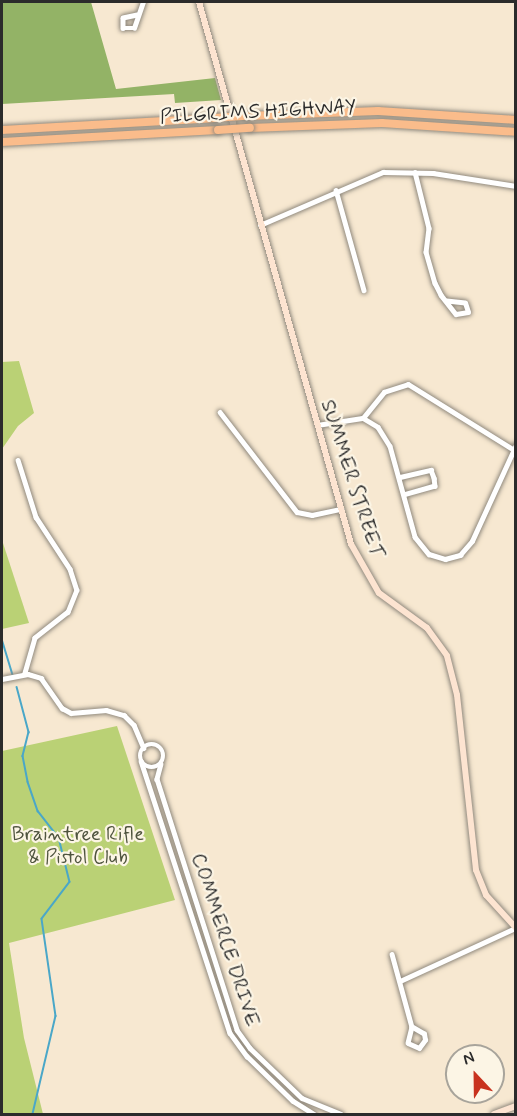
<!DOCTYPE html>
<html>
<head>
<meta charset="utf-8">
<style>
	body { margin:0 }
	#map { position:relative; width:517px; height:1116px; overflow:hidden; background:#f7e8d1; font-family:Mynerve,sans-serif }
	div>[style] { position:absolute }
	.green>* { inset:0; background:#bad175 }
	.forest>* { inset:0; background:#93b366 }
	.stream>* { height:1.5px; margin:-0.75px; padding:0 0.75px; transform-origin:0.75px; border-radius:0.75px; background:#4aa7c8 }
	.roads { filter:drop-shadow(0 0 2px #918a7e) drop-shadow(0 0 2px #918a7e) }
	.street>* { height:4.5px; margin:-2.25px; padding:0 2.25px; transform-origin:2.25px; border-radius:2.25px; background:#fff }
	.street>.ring { margin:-2.25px; padding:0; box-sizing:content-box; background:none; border:4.5px solid #fff; border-radius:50% }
	.secondary>* { height:6px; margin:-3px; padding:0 3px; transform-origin:3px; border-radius:3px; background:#fde4d1 }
	.highway>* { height:8px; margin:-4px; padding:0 4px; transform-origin:4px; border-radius:4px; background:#fabc8b }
	.bridges { filter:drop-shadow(0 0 2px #918a7e) drop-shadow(0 0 2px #918a7e) }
	.highway-bridge>* { height:8px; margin:-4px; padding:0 4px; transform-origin:4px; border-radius:4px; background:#fabc8b }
	span { translate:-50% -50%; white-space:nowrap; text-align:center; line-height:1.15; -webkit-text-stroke:4.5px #fcf5e5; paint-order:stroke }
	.street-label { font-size:20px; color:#2b2b2b }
	.park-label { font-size:20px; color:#4f543e }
	.frame { position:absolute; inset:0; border:3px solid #2b2b2b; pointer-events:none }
	.north { position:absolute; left:445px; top:1044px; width:60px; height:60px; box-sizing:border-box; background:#fcf5e5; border:2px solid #a8a49b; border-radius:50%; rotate:338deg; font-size:16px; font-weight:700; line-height:24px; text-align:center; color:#2b2b2b }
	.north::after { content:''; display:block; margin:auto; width:21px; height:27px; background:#c8321e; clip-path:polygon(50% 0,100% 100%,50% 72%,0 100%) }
</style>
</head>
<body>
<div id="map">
	<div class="green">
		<i style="clip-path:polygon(19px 361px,34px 413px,18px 426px,2px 449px,2px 362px)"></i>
		<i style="clip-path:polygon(2px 540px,29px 623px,2px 629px)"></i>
		<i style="clip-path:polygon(117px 726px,175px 900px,9px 943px,24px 1038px,43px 1114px,2px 1114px,2px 751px)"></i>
	</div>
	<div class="forest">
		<i style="clip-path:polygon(2px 2px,91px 2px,116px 89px,215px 78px,221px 100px,175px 103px,174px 94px,2px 104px)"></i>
	</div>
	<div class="stream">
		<i style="left:2px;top:639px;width:37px;rotate:73deg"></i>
		<i style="left:17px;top:687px;width:47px;rotate:75.1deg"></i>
		<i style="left:29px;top:732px;width:25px;rotate:104deg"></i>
		<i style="left:23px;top:756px;width:26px;rotate:79deg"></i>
		<i style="left:28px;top:782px;width:31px;rotate:71deg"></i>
		<i style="left:38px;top:811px;width:34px;rotate:52deg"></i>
		<i style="left:59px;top:838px;width:45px;rotate:76deg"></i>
		<i style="left:70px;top:882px;width:46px;rotate:127.1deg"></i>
		<i style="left:42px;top:919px;width:98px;rotate:81.8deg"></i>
		<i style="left:56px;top:1016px;width:101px;rotate:103.2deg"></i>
	</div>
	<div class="roads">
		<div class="street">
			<i style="left:137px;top:15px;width:14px;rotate:168deg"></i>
			<i style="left:123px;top:18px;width:10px;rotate:90deg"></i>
			<i style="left:123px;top:28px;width:11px"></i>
			<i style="left:134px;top:28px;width:28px;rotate:-71deg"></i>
			<i style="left:415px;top:172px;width:58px;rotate:76deg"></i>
			<i style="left:429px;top:228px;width:24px;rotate:97deg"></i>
			<i style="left:426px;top:252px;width:32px;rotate:74deg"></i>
			<i style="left:435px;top:283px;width:13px;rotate:63deg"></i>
			<i style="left:441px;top:295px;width:24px;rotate:52deg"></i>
			<i style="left:456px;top:314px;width:12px;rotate:-9deg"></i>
			<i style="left:468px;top:312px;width:9px;rotate:-108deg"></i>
			<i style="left:465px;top:303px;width:18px;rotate:-174deg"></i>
			<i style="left:336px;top:190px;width:104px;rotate:74.4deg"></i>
			<i style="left:260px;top:225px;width:134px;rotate:-23.3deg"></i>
			<i style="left:383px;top:172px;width:50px;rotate:1.1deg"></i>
			<i style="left:433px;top:173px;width:84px;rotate:8.9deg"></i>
			<i style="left:220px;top:412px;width:126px;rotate:52.4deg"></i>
			<i style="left:297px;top:512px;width:15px;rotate:11deg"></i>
			<i style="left:312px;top:515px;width:30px;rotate:-12deg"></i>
			<i style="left:363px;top:418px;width:33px;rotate:-51deg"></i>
			<i style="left:384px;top:392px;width:25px;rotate:-18deg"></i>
			<i style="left:408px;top:384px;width:123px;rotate:31.8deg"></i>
			<i style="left:317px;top:425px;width:47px;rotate:-8.7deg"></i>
			<i style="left:363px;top:418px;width:17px;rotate:31deg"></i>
			<i style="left:378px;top:427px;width:22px;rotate:58deg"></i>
			<i style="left:390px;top:446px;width:94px;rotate:74.6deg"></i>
			<i style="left:415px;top:537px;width:22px;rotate:51deg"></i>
			<i style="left:429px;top:554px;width:17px;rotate:17deg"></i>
			<i style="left:445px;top:559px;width:16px;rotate:-15deg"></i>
			<i style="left:460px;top:555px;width:18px;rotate:-49deg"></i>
			<i style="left:472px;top:541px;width:106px;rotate:-65.4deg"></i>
			<i style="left:18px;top:460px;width:60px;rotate:72.5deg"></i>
			<i style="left:36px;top:517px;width:62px;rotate:56.8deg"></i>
			<i style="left:70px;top:569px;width:22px;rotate:72deg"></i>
			<i style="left:77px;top:590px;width:24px;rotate:112deg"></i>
			<i style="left:68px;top:612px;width:42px;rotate:141.8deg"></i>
			<i style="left:35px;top:638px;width:37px;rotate:106deg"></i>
			<i style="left:400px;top:477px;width:32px;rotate:-13deg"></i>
			<i style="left:431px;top:470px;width:9px;rotate:69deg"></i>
			<i style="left:434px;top:478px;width:8px;rotate:83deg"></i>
			<i style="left:435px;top:486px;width:32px;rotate:164deg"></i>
			<i style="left:2px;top:679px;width:26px;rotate:-11deg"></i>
			<i style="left:28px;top:674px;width:14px;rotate:17deg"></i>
			<i style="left:41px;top:678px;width:37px;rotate:55deg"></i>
			<i style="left:62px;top:708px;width:10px;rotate:29deg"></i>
			<i style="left:71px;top:713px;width:35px;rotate:-5deg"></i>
			<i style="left:106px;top:710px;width:19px;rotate:16deg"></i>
			<i style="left:124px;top:715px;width:14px;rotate:45deg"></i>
			<i style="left:134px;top:725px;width:25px;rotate:67deg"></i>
			<i class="ring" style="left:140px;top:744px;width:19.5px;height:19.5px"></i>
			<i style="left:141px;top:761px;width:286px;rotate:71.9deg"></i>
			<i style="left:230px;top:1033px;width:29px;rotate:54deg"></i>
			<i style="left:247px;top:1056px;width:64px;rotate:44.4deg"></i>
			<i style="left:293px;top:1101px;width:25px;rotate:32deg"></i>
			<i style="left:161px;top:764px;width:16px;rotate:105deg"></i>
			<i style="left:157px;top:779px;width:263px;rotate:72.3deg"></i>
			<i style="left:237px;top:1030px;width:22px;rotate:54deg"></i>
			<i style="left:250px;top:1048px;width:72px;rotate:43.9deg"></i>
			<i style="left:302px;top:1098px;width:42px;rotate:22.3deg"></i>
			<i style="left:392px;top:954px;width:76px;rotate:74.7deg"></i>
			<i style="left:412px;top:1027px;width:16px;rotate:104deg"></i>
			<i style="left:408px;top:1043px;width:12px;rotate:24deg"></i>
			<i style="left:419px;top:1048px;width:10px;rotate:-53deg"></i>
			<i style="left:425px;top:1040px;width:6px;rotate:-99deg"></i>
			<i style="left:424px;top:1034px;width:14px;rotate:-150deg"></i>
			<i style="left:400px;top:981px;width:127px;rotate:-24.7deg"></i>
		</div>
		<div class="secondary">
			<i style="left:199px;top:2px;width:563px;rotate:74.33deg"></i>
			<i style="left:351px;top:544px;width:56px;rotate:60.3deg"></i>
			<i style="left:379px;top:593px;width:59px;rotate:36.1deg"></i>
			<i style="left:427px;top:628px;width:34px;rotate:54deg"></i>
			<i style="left:447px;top:656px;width:40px;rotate:75.6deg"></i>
			<i style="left:457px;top:695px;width:176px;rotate:83.8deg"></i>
			<i style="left:476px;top:870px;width:27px;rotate:68deg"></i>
			<i style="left:486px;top:895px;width:45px;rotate:47.7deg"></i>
			<i style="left:494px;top:1114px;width:23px;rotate:-20deg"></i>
		</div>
		<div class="highway">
			<i style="left:246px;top:116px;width:132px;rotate:-2.2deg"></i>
			<i style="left:378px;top:111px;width:138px;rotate:3.7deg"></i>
			<i style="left:250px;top:128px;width:132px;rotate:-2.2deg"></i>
			<i style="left:382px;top:123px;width:134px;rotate:3.8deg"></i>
			<i style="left:2px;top:130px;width:212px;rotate:-3.2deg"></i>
			<i style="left:2px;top:142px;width:216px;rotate:-3.2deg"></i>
		</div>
	</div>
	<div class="bridges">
		<div class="highway-bridge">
			<i style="left:214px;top:118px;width:32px;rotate:-4deg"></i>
			<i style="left:218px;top:130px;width:32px;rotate:-4deg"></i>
		</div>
	</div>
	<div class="street-label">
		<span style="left:258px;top:112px;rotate:-3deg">PILGRIMS HIGHWAY</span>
		<span style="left:352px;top:479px;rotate:72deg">SUMMER STREET</span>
		<span style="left:225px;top:940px;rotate:72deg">COMMERCE DRIVE</span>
	</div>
	<div class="park-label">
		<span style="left:78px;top:846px">Braintree Rifle<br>&amp; Pistol Club</span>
	</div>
	<div class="frame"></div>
	<div class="north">N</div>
</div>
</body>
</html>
